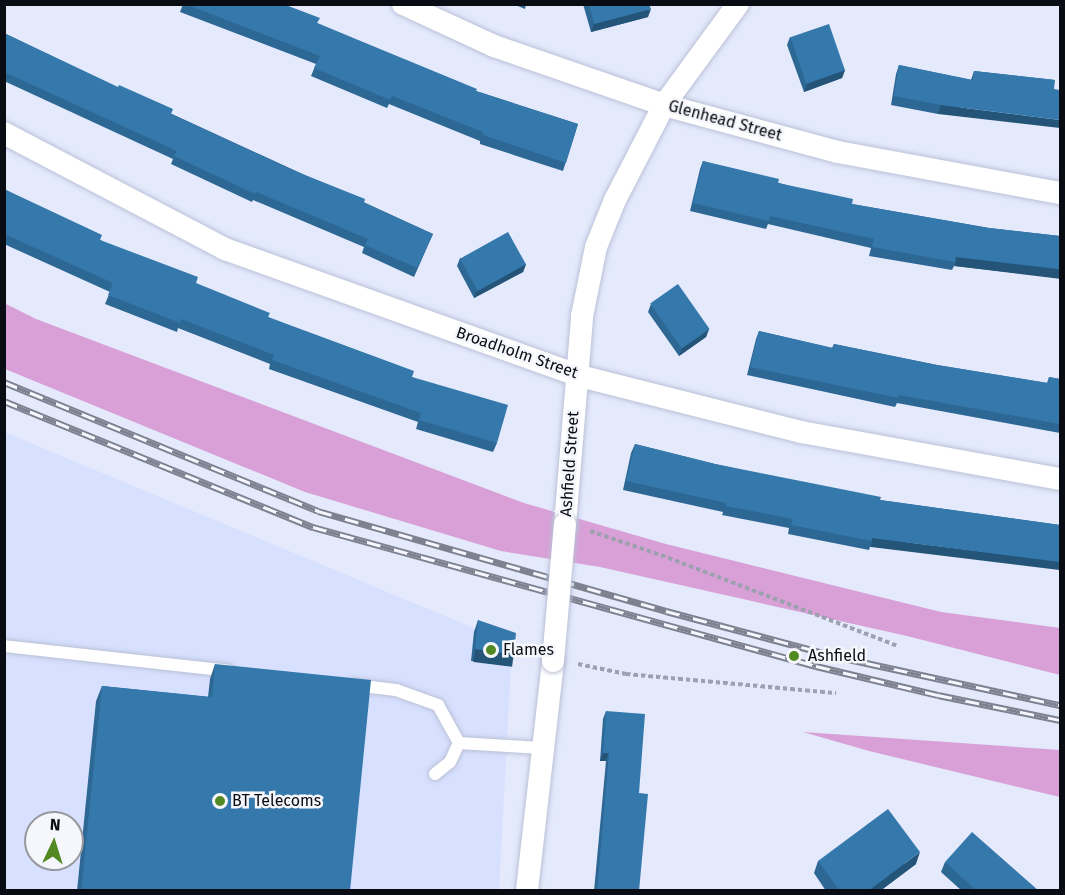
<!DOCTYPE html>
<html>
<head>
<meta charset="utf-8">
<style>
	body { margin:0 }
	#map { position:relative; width:1065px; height:895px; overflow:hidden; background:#e4e9fc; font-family:"Fira Sans",sans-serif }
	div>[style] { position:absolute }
	.built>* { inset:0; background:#d7e0fe }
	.green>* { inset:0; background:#d8a0d7 }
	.path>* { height:4px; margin-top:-2px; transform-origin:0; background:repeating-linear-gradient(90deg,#9ca0af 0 4.5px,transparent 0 7.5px) }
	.roads { filter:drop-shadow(0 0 2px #bac1d7) drop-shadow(0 0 2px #bac1d7) }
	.lane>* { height:12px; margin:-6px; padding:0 6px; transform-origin:6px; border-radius:6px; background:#fff }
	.street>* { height:22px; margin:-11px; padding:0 11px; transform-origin:11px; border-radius:11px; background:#fff }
	.rail>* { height:7px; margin-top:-3.5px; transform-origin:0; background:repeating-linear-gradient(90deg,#f5f7fc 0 14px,#7e818f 0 28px); box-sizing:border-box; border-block:2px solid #7e818f }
	.bridges { filter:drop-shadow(0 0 2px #bac1d7) drop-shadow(0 0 2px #bac1d7) }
	.street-bridge>* { height:22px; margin:-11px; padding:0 11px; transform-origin:11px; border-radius:11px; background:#fff }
	.wall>* { inset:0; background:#2d6794 }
	.shaded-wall>* { inset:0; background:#245478; transform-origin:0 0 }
	.building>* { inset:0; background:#3478ac; transform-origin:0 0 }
	.dots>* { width:16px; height:16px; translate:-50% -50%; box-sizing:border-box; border:3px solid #f5f7fc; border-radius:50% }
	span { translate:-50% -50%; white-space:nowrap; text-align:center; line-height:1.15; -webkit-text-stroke:5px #f5f7fc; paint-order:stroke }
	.street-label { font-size:16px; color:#0a0c13 }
	.poi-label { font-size:16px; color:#0a0c13 }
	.left { translate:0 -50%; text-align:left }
	.frame { position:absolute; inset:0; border:6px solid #0a0c13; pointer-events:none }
	.north { position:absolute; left:24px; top:811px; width:60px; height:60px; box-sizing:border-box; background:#f5f7fc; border:2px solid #97999f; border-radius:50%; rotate:4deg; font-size:16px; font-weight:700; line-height:24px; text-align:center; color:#0a0c13 }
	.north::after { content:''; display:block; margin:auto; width:21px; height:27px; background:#538922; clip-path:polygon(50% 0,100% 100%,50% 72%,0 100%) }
</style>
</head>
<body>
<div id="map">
	<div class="built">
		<i style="clip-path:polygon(evenodd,4px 432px,512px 644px,499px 890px,5px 890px,4px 432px,36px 823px,72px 823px,72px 859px,36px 859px,36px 823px)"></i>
	</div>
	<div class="green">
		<i style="clip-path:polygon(4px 303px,36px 319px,524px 503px,666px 544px,941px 612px,1060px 628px,1060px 675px,907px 636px,600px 567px,501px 551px,305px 492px,5px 369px)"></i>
		<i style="clip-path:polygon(803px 732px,1060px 750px,1060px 797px,869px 751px)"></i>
	</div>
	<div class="path">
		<i style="left:590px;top:531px;width:75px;rotate:18.7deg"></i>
		<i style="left:661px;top:555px;width:252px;rotate:21deg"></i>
		<i style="left:578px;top:664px;width:49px;rotate:11.8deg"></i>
		<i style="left:626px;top:674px;width:211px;rotate:5.2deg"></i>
	</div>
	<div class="roads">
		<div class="lane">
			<i style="left:4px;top:646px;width:226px;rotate:6.3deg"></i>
			<i style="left:354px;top:685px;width:42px;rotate:6.8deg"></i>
			<i style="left:396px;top:690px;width:45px;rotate:19.7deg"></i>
			<i style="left:438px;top:705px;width:43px;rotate:61.1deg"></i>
			<i style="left:459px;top:743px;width:82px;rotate:3.5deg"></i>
			<i style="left:435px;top:774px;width:19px;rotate:-39deg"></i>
			<i style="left:450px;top:762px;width:21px;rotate:-65deg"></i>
		</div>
		<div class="street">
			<i style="left:403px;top:4px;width:100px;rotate:24.8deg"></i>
			<i style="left:494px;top:46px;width:180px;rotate:19.1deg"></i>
			<i style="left:664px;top:105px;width:180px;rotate:15.1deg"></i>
			<i style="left:838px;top:152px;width:226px;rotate:10.5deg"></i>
			<i style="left:4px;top:133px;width:250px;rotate:27.7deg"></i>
			<i style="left:225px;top:249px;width:373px;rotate:19.7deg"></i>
			<i style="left:576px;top:375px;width:232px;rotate:14.2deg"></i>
			<i style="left:801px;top:432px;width:263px;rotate:10.3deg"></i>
			<i style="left:565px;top:525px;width:210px;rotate:-85.3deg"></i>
			<i style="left:582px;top:316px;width:70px;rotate:-78.5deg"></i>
			<i style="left:596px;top:247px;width:51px;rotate:-68deg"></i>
			<i style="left:615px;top:200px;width:107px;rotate:-62.7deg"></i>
			<i style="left:664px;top:105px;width:125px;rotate:-53.8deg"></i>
			<i style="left:527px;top:890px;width:230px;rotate:-83.5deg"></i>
		</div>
	</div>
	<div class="rail">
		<i style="left:4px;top:382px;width:339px;rotate:22.3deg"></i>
		<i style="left:318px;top:511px;width:362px;rotate:16deg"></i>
		<i style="left:666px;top:611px;width:179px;rotate:14.9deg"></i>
		<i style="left:839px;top:657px;width:226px;rotate:12.3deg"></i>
		<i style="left:4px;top:401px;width:334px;rotate:22.2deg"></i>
		<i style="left:313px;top:527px;width:522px;rotate:15.45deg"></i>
		<i style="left:816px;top:666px;width:125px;rotate:13.4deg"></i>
		<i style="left:938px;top:695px;width:125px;rotate:11.6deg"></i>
	</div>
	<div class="bridges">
		<div class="street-bridge">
			<i style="left:553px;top:661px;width:137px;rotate:-85deg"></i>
		</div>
	</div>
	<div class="wall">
		<i style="clip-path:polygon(183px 4px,283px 4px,317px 23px,476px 91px,578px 124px,563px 171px,480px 144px,480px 141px,389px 104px,387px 108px,311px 76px,316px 64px,180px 12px)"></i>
		<i style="clip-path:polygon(513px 4px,526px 4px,525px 9px)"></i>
		<i style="clip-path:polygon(583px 4px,649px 4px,648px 17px,591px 32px)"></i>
		<i style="clip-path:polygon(4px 33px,172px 114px,433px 234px,414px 277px,362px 253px,364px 247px,253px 200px,252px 202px,171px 164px,173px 159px,4px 81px)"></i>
		<i style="clip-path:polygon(790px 37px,845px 70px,842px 78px,804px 92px,787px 45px)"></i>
		<i style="clip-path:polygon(899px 65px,971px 80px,974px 71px,1055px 80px,938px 114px,891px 105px,896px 74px)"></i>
		<i style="clip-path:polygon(703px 161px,852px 204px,989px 228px,1060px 236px,1060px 278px,954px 266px,952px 270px,869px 256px,871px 248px,768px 224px,766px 229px,690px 211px,700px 169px)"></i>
		<i style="clip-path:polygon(4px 189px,100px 240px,268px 317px,412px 377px,497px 443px,493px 452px,416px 429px,418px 422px,269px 369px,270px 364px,178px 328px,177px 332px,105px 304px,110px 292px,4px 244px)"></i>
		<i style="clip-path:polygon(460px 258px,526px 264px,523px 272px,474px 298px,457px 266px)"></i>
		<i style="clip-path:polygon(651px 304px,709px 329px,706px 337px,679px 356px,648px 312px)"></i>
		<i style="clip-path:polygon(759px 331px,832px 348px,834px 344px,937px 365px,1047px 383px,1049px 377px,1060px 379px,1060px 433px,897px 403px,895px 407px,747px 375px,756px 339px)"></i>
		<i style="clip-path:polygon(635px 444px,715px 464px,880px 500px,1060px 525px,870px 547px,869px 550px,788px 534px,789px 528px,722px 515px,723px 512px,623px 490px,631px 453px)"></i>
		<i style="clip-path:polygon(478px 620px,510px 666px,471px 661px,474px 632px)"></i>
		<i style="clip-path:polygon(215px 664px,350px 891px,77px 891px,96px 701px,102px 686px,208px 697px,210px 679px)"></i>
		<i style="clip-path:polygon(606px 711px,639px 793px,639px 891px,594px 891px,606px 761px,600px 761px,603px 719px)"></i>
		<i style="clip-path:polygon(818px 861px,916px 864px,880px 891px,826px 891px,814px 873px)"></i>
		<i style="clip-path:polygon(945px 862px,1039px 891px,962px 891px,941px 872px)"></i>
	</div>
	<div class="shaded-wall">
		<i style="clip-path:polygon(651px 9px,648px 17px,591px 32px,594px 24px)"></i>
		<i style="clip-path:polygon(845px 70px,842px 78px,804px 92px,807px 84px)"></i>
		<i style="clip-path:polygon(941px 105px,1060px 120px,1060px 128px,938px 114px)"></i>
		<i style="left:956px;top:257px;width:105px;height:9px;rotate:7deg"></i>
		<i style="clip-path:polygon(526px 264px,523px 272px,474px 298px,477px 290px)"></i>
		<i style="clip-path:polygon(709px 329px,706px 337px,679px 356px,682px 348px)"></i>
		<i style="left:872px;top:538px;width:190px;height:9px;rotate:7deg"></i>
		<i style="left:475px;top:649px;width:39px;height:13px;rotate:7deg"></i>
		<i style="clip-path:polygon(603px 753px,609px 753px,606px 761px,600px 761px)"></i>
		<i style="clip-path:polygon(920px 852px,916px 864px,880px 891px,868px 891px)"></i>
	</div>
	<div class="building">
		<i style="clip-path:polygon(185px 4px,283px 4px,320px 18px,317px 23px,477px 89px,476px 91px,578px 124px,566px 163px,483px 135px,483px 132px,392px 96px,390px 100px,314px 68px,320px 56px)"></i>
		<i style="clip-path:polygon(589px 4px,649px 4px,651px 9px,594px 24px)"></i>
		<i style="left:829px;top:24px;width:49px;height:41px;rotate:71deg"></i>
		<i style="clip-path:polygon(4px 33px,118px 87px,119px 85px,173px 109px,171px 114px,290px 169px,365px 199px,364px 203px,433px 234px,417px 268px,365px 245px,368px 239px,256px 192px,255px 194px,174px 156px,177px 151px,4px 72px)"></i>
		<i style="clip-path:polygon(899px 65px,973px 80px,974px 71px,1055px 80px,1054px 89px,1060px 90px,1060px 120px,941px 105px,894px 96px)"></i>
		<i style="clip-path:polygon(703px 161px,779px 179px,778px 183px,853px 199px,852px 204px,989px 228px,1060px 236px,1060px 269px,956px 257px,955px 262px,872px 247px,874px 239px,770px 216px,769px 221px,693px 203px)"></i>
		<i style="clip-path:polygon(4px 189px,102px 235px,100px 240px,198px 277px,196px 283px,270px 313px,268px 317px,414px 371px,412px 377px,508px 405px,497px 443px,419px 420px,421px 413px,272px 360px,274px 355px,181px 319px,180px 323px,108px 295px,113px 283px,4px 234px)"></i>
		<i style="left:508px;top:232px;width:37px;height:55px;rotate:61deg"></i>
		<i style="left:678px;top:284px;width:55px;height:34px;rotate:55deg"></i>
		<i style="clip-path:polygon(759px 331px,833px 348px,834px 344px,937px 365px,1048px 383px,1049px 377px,1060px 379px,1060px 424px,899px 395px,898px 398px,750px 367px)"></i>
		<i style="clip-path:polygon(635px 444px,715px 464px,881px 497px,880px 500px,1060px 525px,1060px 562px,872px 538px,872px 541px,791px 525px,793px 519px,726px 506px,726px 503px,626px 481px)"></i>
		<i style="clip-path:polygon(478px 620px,516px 633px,514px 654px,475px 649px)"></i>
		<i style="clip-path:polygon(215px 664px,371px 680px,350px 891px,81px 891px,102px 686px,212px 697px)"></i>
		<i style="clip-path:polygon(606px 711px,645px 714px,639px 793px,648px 794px,639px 891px,597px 891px,609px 753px,603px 753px)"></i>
		<i style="clip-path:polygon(888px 809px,920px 852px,868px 891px,840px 891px,818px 861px)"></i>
		<i style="clip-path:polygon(972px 832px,1039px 891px,1030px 891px,1030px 889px,1029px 891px,977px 891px,945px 862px)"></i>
	</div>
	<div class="dots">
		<i style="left:491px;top:650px;background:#538922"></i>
		<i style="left:794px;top:656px;background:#538922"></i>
		<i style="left:220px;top:801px;background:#538922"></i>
	</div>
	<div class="street-label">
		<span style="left:725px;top:121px;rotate:15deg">Glenhead Street</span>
		<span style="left:517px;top:353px;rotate:19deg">Broadholm Street</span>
		<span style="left:570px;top:464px;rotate:-86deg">Ashfield Street</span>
	</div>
	<div class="poi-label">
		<span class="left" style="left:503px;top:650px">Flames</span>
		<span class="left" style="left:808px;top:656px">Ashfield</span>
		<span class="left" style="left:232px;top:801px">BT Telecoms</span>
	</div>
	<div class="frame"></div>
	<div class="north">N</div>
</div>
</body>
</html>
